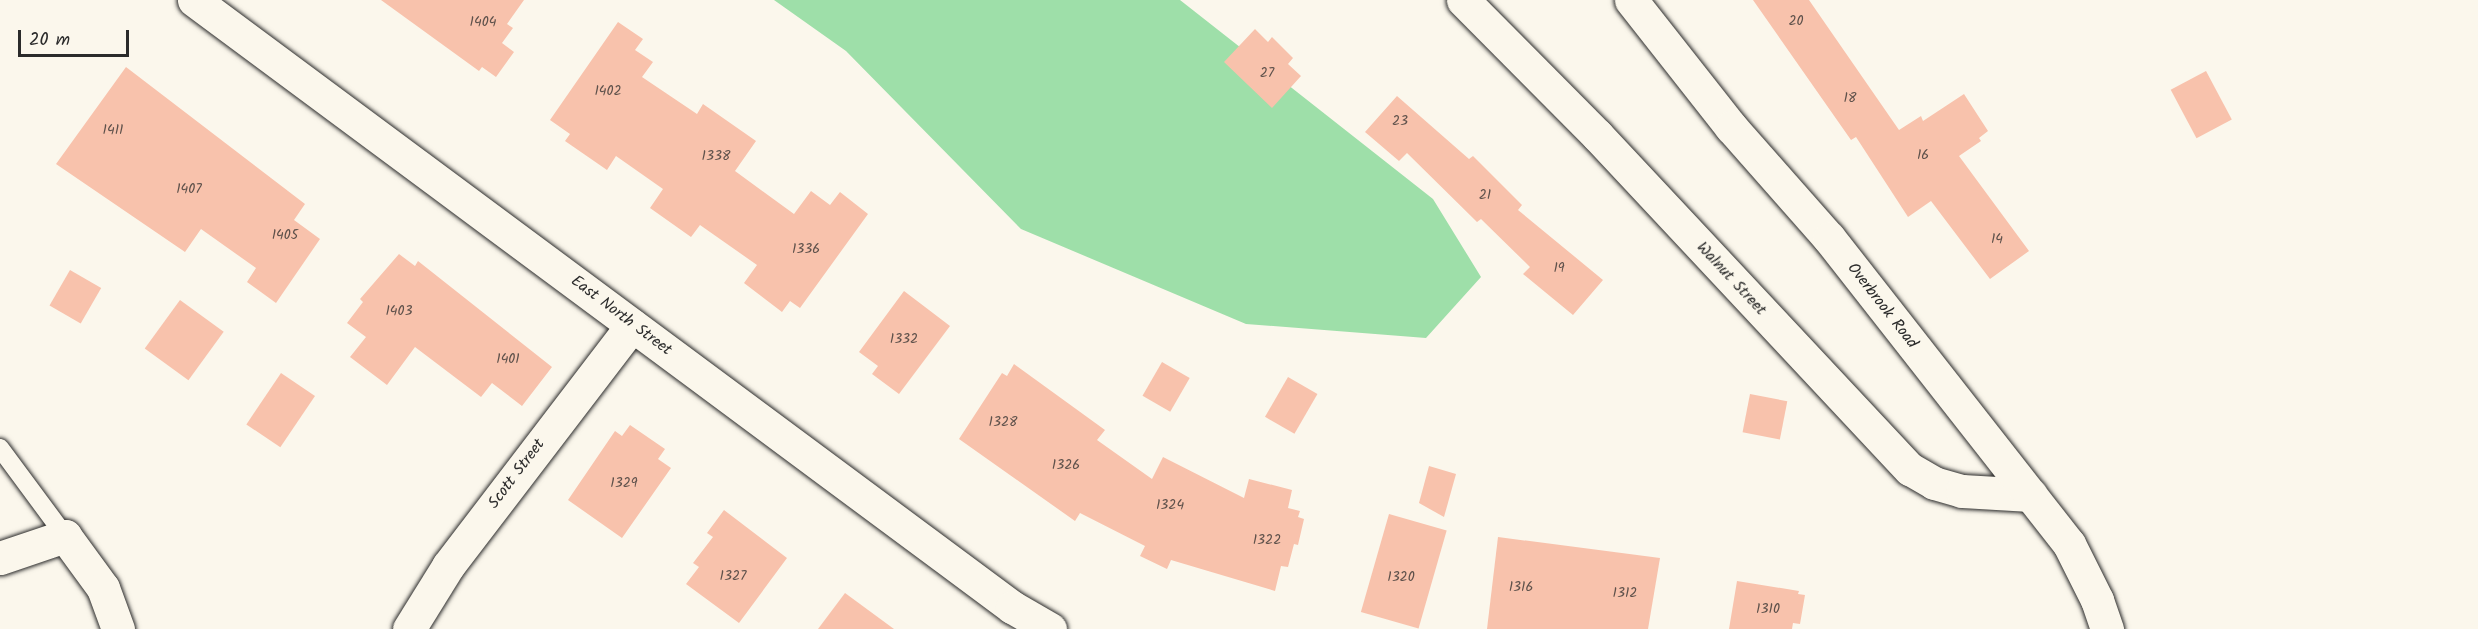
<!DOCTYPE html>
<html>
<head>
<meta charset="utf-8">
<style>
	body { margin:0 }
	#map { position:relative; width:2478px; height:629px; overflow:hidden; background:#fbf7ec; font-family:Kalam,sans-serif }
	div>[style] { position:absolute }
	.green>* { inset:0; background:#9edfa9 }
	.building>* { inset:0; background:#f8c2ac; transform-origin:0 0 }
	.roads { filter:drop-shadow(0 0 2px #2b2b2b) drop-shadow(0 0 2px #2b2b2b) }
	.lane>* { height:18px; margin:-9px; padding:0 9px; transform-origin:9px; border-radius:9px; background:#fbf7ec }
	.street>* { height:33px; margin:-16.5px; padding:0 16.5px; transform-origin:16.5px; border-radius:16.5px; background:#fbf7ec }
	.secondary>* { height:33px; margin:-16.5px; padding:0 16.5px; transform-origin:16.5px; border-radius:16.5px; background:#fbf7ec }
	span { translate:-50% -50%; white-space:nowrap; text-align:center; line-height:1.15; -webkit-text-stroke:4.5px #fbf7ec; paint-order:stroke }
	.number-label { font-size:14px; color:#5e514b }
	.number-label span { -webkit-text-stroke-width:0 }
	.street-label { font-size:16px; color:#2b2b2b }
	.scale { position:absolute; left:18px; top:30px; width:111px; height:27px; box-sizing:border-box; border:3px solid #2b2b2b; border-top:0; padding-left:8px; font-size:18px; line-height:21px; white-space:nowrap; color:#2b2b2b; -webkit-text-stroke:4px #fbf7ec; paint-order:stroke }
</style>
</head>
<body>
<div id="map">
	<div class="green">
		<i style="clip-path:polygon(774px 0,1180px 0,1433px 199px,1481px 277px,1426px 338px,1246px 324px,1021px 229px,846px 51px)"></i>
	</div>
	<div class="building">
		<i style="clip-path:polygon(381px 0,524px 0,507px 24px,513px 28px,502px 43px,514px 52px,496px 77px,482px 67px,479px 71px)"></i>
		<i style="clip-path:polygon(1753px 0,1809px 0,1899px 130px,1921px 116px,1923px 121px,1964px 94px,1988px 131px,1979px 138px,1981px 141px,1959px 156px,2029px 251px,1990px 279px,1931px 201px,1908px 217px,1856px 137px,1851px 140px)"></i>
		<i style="clip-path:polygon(618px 22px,643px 39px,635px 50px,653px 62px,642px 77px,697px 114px,703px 104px,756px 141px,735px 171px,794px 214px,811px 191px,830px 205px,840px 192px,868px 214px,800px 308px,790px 301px,782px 312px,744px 283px,757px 265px,700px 225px,691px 237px,650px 208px,663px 189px,616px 156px,607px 170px,565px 141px,570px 134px,550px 120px)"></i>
		<i style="clip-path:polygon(1255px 29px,1268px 42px,1272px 37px,1293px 58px,1288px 64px,1301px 76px,1272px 108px,1224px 62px)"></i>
		<i style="clip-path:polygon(126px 67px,305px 204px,294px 220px,320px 239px,276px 303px,247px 282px,256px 268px,201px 229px,185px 252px,56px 164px)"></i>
		<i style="left:2206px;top:71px;width:55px;height:40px;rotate:62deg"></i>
		<i style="clip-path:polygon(1397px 96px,1469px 159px,1473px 156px,1522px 205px,1518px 210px,1603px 280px,1573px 315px,1523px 274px,1530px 267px,1481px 219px,1477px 222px,1407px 153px,1399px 161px,1365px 132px)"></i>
		<i style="clip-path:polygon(399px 254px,415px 266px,418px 261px,552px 367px,522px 406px,492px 383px,481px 397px,415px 347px,387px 385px,350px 357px,366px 337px,347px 323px,363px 302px,360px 299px)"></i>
		<i style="left:70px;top:270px;width:36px;height:41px;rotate:30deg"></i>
		<i style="clip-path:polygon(904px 291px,950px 326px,899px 394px,872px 374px,878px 366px,859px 352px)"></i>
		<i style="left:180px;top:300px;width:54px;height:60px;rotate:36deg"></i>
		<i style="left:1162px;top:362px;width:32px;height:39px;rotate:30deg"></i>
		<i style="clip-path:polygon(1014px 364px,1105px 430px,1097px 440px,1152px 479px,1163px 457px,1244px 498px,1249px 479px,1292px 490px,1288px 508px,1300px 511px,1298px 517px,1304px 519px,1298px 545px,1294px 544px,1288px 567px,1281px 566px,1275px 591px,1171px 560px,1167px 569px,1140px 556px,1145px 546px,1080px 513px,1075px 521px,959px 439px,1002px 373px,1007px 376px)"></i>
		<i style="left:281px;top:373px;width:41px;height:62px;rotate:34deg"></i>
		<i style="left:1288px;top:377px;width:34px;height:46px;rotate:30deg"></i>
		<i style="left:1750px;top:394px;width:38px;height:39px;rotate:11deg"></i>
		<i style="clip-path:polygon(630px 425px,665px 449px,658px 459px,671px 468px,622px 538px,568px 500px,615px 431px,622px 436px)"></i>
		<i style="clip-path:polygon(1429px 466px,1456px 474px,1444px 517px,1419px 503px)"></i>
		<i style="clip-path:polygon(724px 510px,787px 558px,739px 623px,686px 584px,699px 567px,693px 563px,713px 537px,707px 533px)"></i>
		<i style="left:1389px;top:514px;width:60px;height:102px;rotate:16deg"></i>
		<i style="clip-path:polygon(1498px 537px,1660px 558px,1648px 629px,1487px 629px)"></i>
		<i style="clip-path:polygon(1737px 581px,1799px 591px,1798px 594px,1805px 595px,1800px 624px,1793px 623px,1792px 629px,1729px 629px)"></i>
		<i style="clip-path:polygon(845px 593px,894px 629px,818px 629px)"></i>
	</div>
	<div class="roads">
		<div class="lane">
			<i style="left:0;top:448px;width:109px;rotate:53.5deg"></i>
		</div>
		<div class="street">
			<i style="left:1463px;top:0;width:190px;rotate:45.2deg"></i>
			<i style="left:1597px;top:135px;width:458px;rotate:46.9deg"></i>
			<i style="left:1910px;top:469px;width:28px;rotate:30deg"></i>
			<i style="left:1934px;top:483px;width:29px;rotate:16deg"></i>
			<i style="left:1962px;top:491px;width:69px;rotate:3.3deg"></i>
			<i style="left:0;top:558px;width:69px;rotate:-18.7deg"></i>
			<i style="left:65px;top:536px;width:64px;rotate:53.8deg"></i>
			<i style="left:103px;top:588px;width:44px;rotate:69.9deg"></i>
			<i style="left:409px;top:629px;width:74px;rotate:-58.2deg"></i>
			<i style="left:448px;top:566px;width:303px;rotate:-52.6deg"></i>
		</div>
		<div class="secondary">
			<i style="left:194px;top:0;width:1019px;rotate:36.58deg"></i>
			<i style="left:1012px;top:607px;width:44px;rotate:30.1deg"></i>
			<i style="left:1631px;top:0;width:162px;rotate:51.8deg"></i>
			<i style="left:1731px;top:127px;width:148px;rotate:48.6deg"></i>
			<i style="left:1829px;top:238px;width:389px;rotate:51.9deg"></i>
			<i style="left:2069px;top:544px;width:63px;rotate:63.4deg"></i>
			<i style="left:2097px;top:600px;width:31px;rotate:71deg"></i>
		</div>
	</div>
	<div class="number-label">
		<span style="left:1796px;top:21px">20</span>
		<span style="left:483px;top:22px">1404</span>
		<span style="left:1267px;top:73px">27</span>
		<span style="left:608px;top:91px">1402</span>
		<span style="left:1850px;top:98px">18</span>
		<span style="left:1400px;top:121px">23</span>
		<span style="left:113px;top:130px">1411</span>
		<span style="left:1923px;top:155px">16</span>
		<span style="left:716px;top:156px">1338</span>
		<span style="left:189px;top:189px">1407</span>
		<span style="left:1485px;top:195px">21</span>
		<span style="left:285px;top:235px">1405</span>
		<span style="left:1997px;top:239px">14</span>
		<span style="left:806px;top:249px">1336</span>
		<span style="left:1559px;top:268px">19</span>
		<span style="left:399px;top:311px">1403</span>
		<span style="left:904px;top:339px">1332</span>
		<span style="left:508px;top:359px">1401</span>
		<span style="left:1003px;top:422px">1328</span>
		<span style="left:1066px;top:465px">1326</span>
		<span style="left:624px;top:483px">1329</span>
		<span style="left:1170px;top:505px">1324</span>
		<span style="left:1267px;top:540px">1322</span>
		<span style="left:733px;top:576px">1327</span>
		<span style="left:1401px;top:577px">1320</span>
		<span style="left:1521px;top:587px">1316</span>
		<span style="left:1625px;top:593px">1312</span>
		<span style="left:1768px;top:609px">1310</span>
	</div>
	<div class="street-label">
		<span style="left:1731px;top:279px;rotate:47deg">Walnut Street</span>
		<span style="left:1882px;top:306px;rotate:52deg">Overbrook Road</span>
		<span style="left:621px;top:316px;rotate:37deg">East North Street</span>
		<span style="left:517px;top:474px;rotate:-53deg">Scott Street</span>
	</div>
	<div class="scale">20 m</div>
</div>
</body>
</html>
